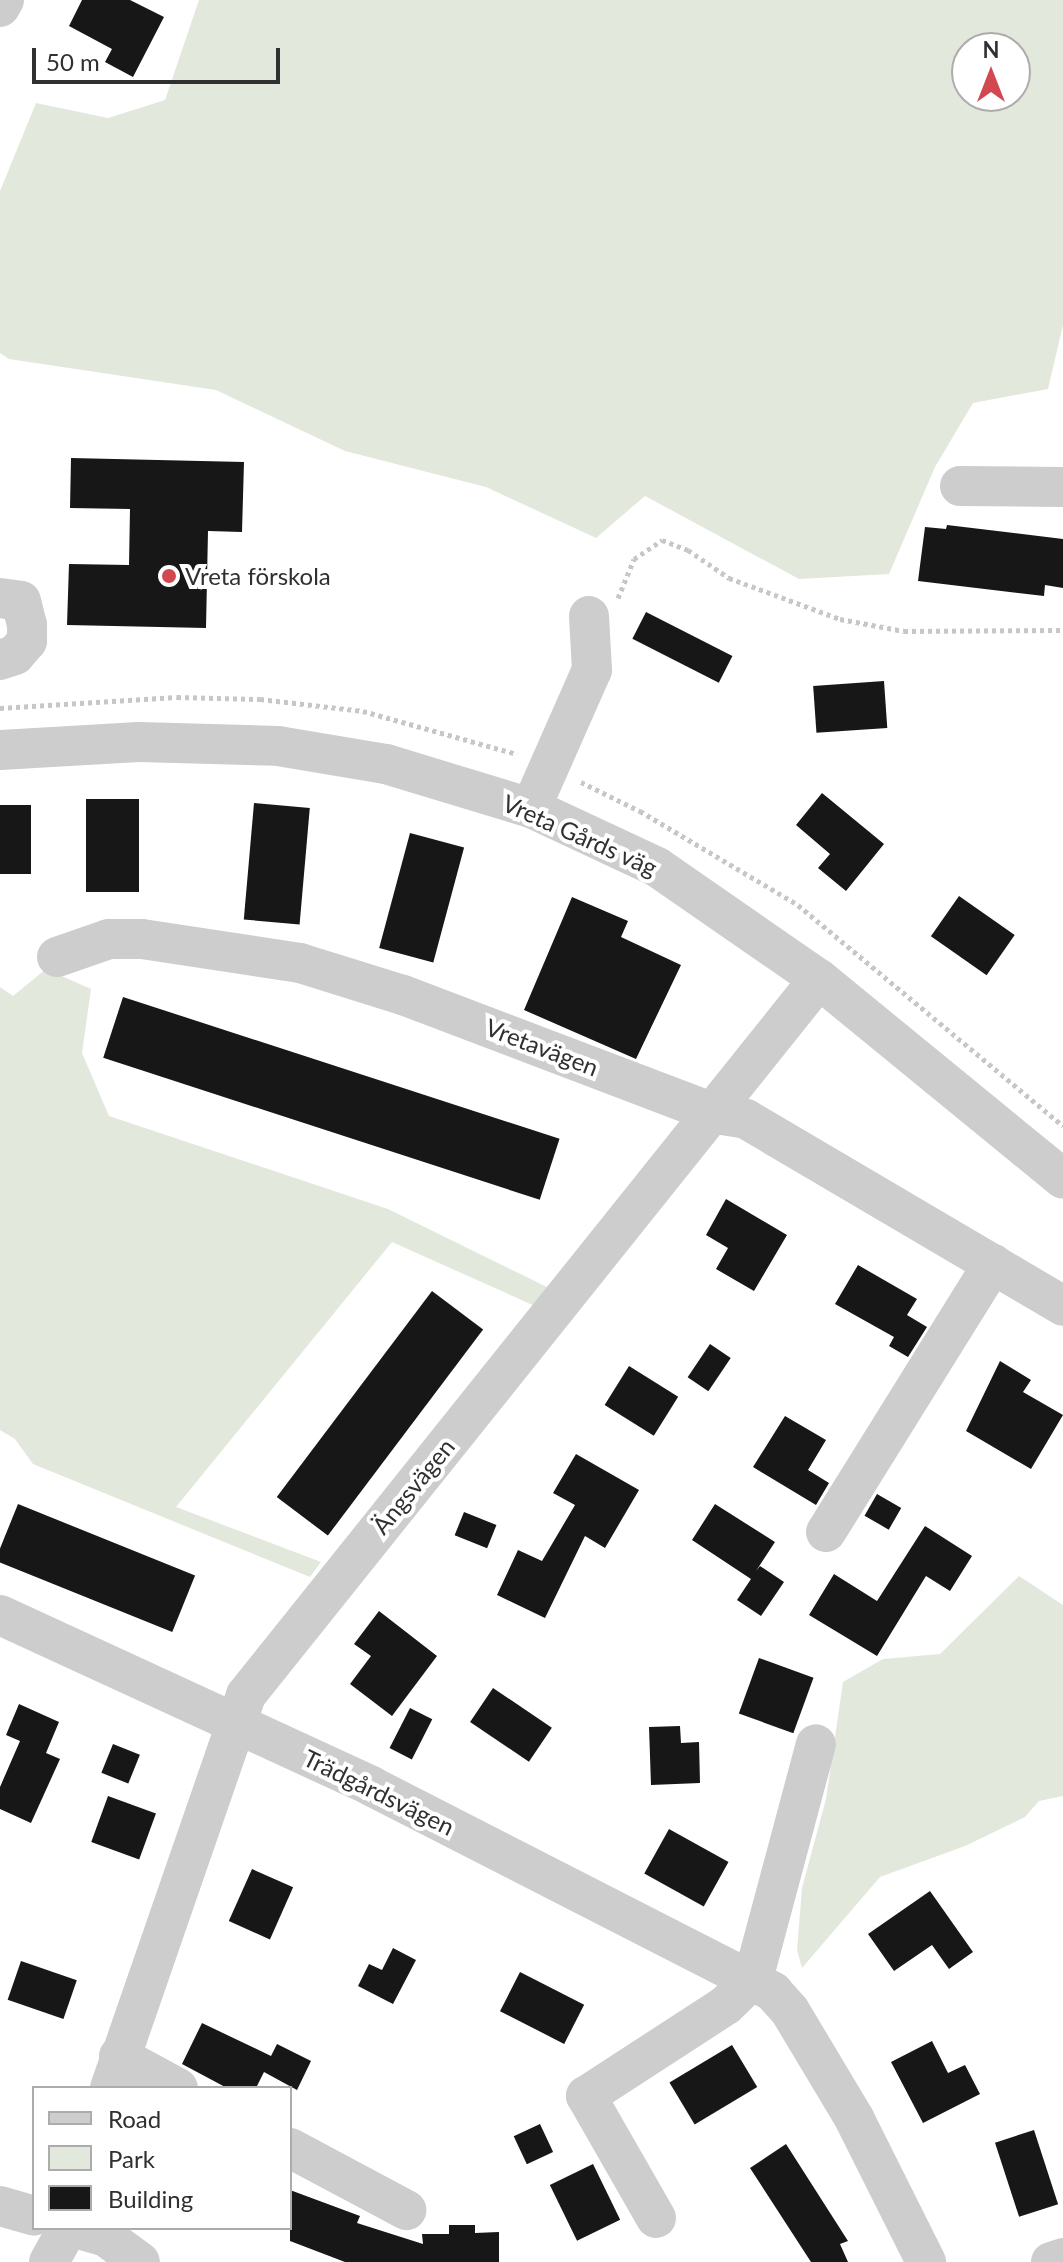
<!DOCTYPE html>
<html>
<head>
<meta charset="utf-8">
<style>
	body { margin:0 }
	#map { position:relative; width:1063px; height:2262px; overflow:hidden; background:#fff; font-family:Lato,sans-serif }
	div>[style] { position:absolute }
	.green>* { inset:0; background:#e3e8dd }
	.building>* { inset:0; background:#171717; transform-origin:0 0 }
	.path>* { height:5px; margin-top:-2.5px; transform-origin:0; background:repeating-linear-gradient(90deg,#c7c7c7 0 4px,transparent 0 8px) }
	.minor>* { height:40px; margin:-20px; padding:0 20px; transform-origin:20px; border-radius:20px; background:#cdcdcd }
	.dots>* { width:22px; height:22px; translate:-50% -50%; box-sizing:border-box; border:4px solid #fff; border-radius:50% }
	span { translate:-50% -50%; white-space:nowrap; text-align:center; line-height:1.15; -webkit-text-stroke:8px #fff; paint-order:stroke }
	.poi-label { font-size:24px; color:#303030 }
	.left { translate:0 -50%; text-align:left }
	.street-label { font-size:24px; color:#303030 }
	.legend { position:absolute; left:32px; top:2086px; width:260px; height:144px; box-sizing:border-box; background:#fff; border:2px solid #acacac; margin:0; padding:10px 14px; list-style:none; font-size:24px; color:#303030 }
	.legend li { display:flex; align-items:center; gap:16px; height:40px }
	.legend b { width:40px; border:2px solid #acacac }
	.north { position:absolute; left:951px; top:32px; width:80px; height:80px; box-sizing:border-box; background:#fff; border:2px solid #acacac; border-radius:50%; rotate:0deg; font-size:22px; font-weight:700; line-height:32px; text-align:center; color:#303030 }
	.north::after { content:''; display:block; margin:auto; width:28px; height:36px; background:#d14851; clip-path:polygon(50% 0,100% 100%,50% 72%,0 100%) }
	.scale { position:absolute; left:32px; top:48px; width:248px; height:36px; box-sizing:border-box; border:4px solid #303030; border-top:0; padding-left:10px; font-size:24px; line-height:28px; white-space:nowrap; color:#303030; -webkit-text-stroke:6px #fff; paint-order:stroke }
</style>
</head>
<body>
<div id="map">
	<div class="green">
		<i style="clip-path:polygon(evenodd,199px 0,1063px 0,1063px 325px,1048px 389px,973px 403px,935px 467px,889px 574px,799px 579px,645px 496px,596px 538px,486px 487px,345px 451px,216px 390px,9px 359px,0 353px,0 191px,36px 103px,108px 118px,165px 100px,199px 0,1015px 48px,1015px 96px,967px 96px,967px 48px,1015px 48px)"></i>
		<i style="clip-path:polygon(46px 969px,91px 989px,82px 1053px,109px 1116px,388px 1209px,551px 1289px,535px 1306px,392px 1242px,176px 1507px,321px 1562px,310px 1577px,33px 1464px,15px 1439px,0 1430px,0 987px,13px 996px)"></i>
		<i style="clip-path:polygon(1019px 1576px,1063px 1605px,1063px 1796px,1039px 1801px,1025px 1817px,965px 1846px,880px 1877px,802px 1968px,797px 1950px,802px 1888px,826px 1799px,843px 1682px,883px 1659px,940px 1654px)"></i>
	</div>
	<div class="building">
		<i style="clip-path:polygon(82px 0,130px 0,164px 17px,133px 77px,105px 62px,112px 49px,69px 26px)"></i>
		<i style="clip-path:polygon(71px 458px,244px 462px,242px 532px,208px 531px,206px 628px,67px 625px,69px 564px,129px 565px,130px 509px,70px 508px)"></i>
		<i style="clip-path:polygon(947px 525px,1063px 539px,1063px 588px,1045px 585px,1044px 596px,918px 581px,925px 527px,946px 529px)"></i>
		<i style="left:646px;top:612px;width:97px;height:30px;rotate:27deg"></i>
		<i style="left:884px;top:681px;width:47px;height:71px;rotate:86deg"></i>
		<i style="clip-path:polygon(822px 793px,884px 844px,846px 891px,818px 868px,830px 854px,796px 825px)"></i>
		<i style="left:86px;top:799px;width:53px;height:93px"></i>
		<i style="left:254px;top:803px;width:56px;height:117px;rotate:5deg"></i>
		<i style="left:0;top:805px;width:31px;height:69px"></i>
		<i style="left:410px;top:833px;width:56px;height:119px;rotate:15deg"></i>
		<i style="left:959px;top:896px;width:68px;height:49px;rotate:35deg"></i>
		<i style="clip-path:polygon(572px 897px,628px 921px,621px 937px,681px 965px,636px 1059px,524px 1010px)"></i>
		<i style="left:123px;top:997px;width:459px;height:64px;rotate:18deg"></i>
		<i style="clip-path:polygon(726px 1199px,787px 1235px,754px 1291px,716px 1269px,728px 1248px,706px 1235px)"></i>
		<i style="clip-path:polygon(858px 1265px,917px 1299px,907px 1315px,927px 1327px,908px 1357px,889px 1346px,894px 1337px,835px 1304px)"></i>
		<i style="left:432px;top:1291px;width:64px;height:258px;rotate:37deg"></i>
		<i style="left:710px;top:1344px;width:25px;height:40px;rotate:34deg"></i>
		<i style="clip-path:polygon(1000px 1361px,1031px 1380px,1023px 1392px,1063px 1415px,1031px 1469px,966px 1431px)"></i>
		<i style="left:629px;top:1366px;width:58px;height:46px;rotate:32deg"></i>
		<i style="clip-path:polygon(785px 1416px,826px 1440px,808px 1470px,829px 1483px,816px 1505px,753px 1467px)"></i>
		<i style="clip-path:polygon(576px 1454px,639px 1490px,605px 1548px,585px 1536px,545px 1618px,497px 1595px,518px 1550px,542px 1561px,575px 1505px,553px 1493px)"></i>
		<i style="left:877px;top:1494px;width:28px;height:25px;rotate:30deg"></i>
		<i style="left:18px;top:1504px;width:191px;height:61px;rotate:22deg"></i>
		<i style="clip-path:polygon(715px 1504px,775px 1542px,756px 1571px,760px 1566px,784px 1582px,761px 1616px,737px 1600px,751px 1579px,692px 1540px)"></i>
		<i style="left:464px;top:1512px;width:35px;height:25px;rotate:22deg"></i>
		<i style="clip-path:polygon(925px 1526px,972px 1556px,950px 1591px,926px 1576px,877px 1656px,809px 1615px,834px 1574px,877px 1601px)"></i>
		<i style="clip-path:polygon(379px 1611px,437px 1656px,392px 1716px,350px 1684px,371px 1656px,354px 1644px)"></i>
		<i style="left:759px;top:1658px;width:58px;height:59px;rotate:20deg"></i>
		<i style="left:493px;top:1688px;width:71px;height:41px;rotate:34deg"></i>
		<i style="clip-path:polygon(19px 1704px,59px 1722px,46px 1753px,60px 1759px,31px 1823px,0 1809px,0 1787px,20px 1741px,6px 1735px)"></i>
		<i style="left:410px;top:1708px;width:25px;height:45px;rotate:27deg"></i>
		<i style="clip-path:polygon(680px 1726px,681px 1743px,699px 1742px,700px 1783px,651px 1785px,649px 1727px)"></i>
		<i style="left:113px;top:1744px;width:29px;height:31px;rotate:22deg"></i>
		<i style="left:108px;top:1796px;width:51px;height:49px;rotate:20deg"></i>
		<i style="left:669px;top:1829px;width:68px;height:51px;rotate:29deg"></i>
		<i style="left:252px;top:1869px;width:45px;height:57px;rotate:24deg"></i>
		<i style="clip-path:polygon(930px 1891px,973px 1952px,949px 1969px,932px 1945px,894px 1971px,868px 1934px)"></i>
		<i style="clip-path:polygon(393px 1948px,416px 1960px,393px 2004px,358px 1986px,369px 1964px,382px 1970px)"></i>
		<i style="left:21px;top:1961px;width:59px;height:41px;rotate:19deg"></i>
		<i style="left:520px;top:1972px;width:72px;height:44px;rotate:27deg"></i>
		<i style="clip-path:polygon(202px 2023px,271px 2056px,277px 2044px,311px 2061px,297px 2090px,264px 2072px,256px 2088px,227px 2088px,182px 2064px)"></i>
		<i style="clip-path:polygon(932px 2041px,948px 2073px,965px 2065px,980px 2094px,923px 2123px,891px 2062px)"></i>
		<i style="left:732px;top:2045px;width:49px;height:73px;rotate:59deg"></i>
		<i style="left:540px;top:2124px;width:31px;height:29px;rotate:65deg"></i>
		<i style="left:1034px;top:2130px;width:78px;height:41px;rotate:72deg"></i>
		<i style="clip-path:polygon(786px 2144px,848px 2241px,840px 2244px,848px 2262px,811px 2262px,750px 2168px)"></i>
		<i style="left:593px;top:2164px;width:62px;height:48px;rotate:64deg"></i>
		<i style="clip-path:polygon(290px 2190px,360px 2216px,357px 2223px,423px 2244px,422px 2234px,449px 2234px,449px 2225px,475px 2225px,475px 2233px,499px 2232px,499px 2262px,345px 2262px,290px 2241px)"></i>
	</div>
	<div class="path">
		<i style="left:618px;top:598px;width:42px;rotate:-67.7deg"></i>
		<i style="left:634px;top:559px;width:34px;rotate:-34deg"></i>
		<i style="left:662px;top:540px;width:28px;rotate:21deg"></i>
		<i style="left:688px;top:550px;width:50px;rotate:34.3deg"></i>
		<i style="left:729px;top:578px;width:118px;rotate:20.3deg"></i>
		<i style="left:840px;top:619px;width:65px;rotate:10.6deg"></i>
		<i style="left:904px;top:631px;width:159px;rotate:-0.4deg"></i>
		<i style="left:0;top:708px;width:177px;rotate:-3.6deg"></i>
		<i style="left:177px;top:697px;width:83px;rotate:1.4deg"></i>
		<i style="left:260px;top:699px;width:104px;rotate:6.6deg"></i>
		<i style="left:363px;top:711px;width:160px;rotate:15.6deg"></i>
		<i style="left:581px;top:782px;width:66px;rotate:26.2deg"></i>
		<i style="left:640px;top:811px;width:184px;rotate:30.7deg"></i>
		<i style="left:798px;top:905px;width:345px;rotate:39.8deg"></i>
	</div>
	<div class="minor">
		<i style="left:0;top:7px;width:8px;rotate:-60deg"></i>
		<i style="left:960px;top:486px;width:103px;rotate:0.6deg"></i>
		<i style="left:0;top:598px;width:21px;rotate:8deg"></i>
		<i style="left:21px;top:601px;width:25px;rotate:76deg"></i>
		<i style="left:27px;top:625px;width:16px;rotate:90deg"></i>
		<i style="left:27px;top:641px;width:18px;rotate:131deg"></i>
		<i style="left:15px;top:655px;width:16px;rotate:162deg"></i>
		<i style="left:0;top:750px;width:139px;rotate:-3.3deg"></i>
		<i style="left:139px;top:742px;width:139px;rotate:1.6deg"></i>
		<i style="left:278px;top:746px;width:109px;rotate:9.5deg"></i>
		<i style="left:386px;top:764px;width:152px;rotate:16.9deg"></i>
		<i style="left:531px;top:808px;width:139px;rotate:25.1deg"></i>
		<i style="left:657px;top:867px;width:197px;rotate:34.7deg"></i>
		<i style="left:819px;top:979px;width:315px;rotate:39.3deg"></i>
		<i style="left:531px;top:808px;width:151px;rotate:-66.2deg"></i>
		<i style="left:592px;top:670px;width:54px;rotate:-93.2deg"></i>
		<i style="left:57px;top:957px;width:55px;rotate:-19.1deg"></i>
		<i style="left:109px;top:939px;width:33px"></i>
		<i style="left:142px;top:939px;width:160px;rotate:8.6deg"></i>
		<i style="left:300px;top:963px;width:108px;rotate:17.3deg"></i>
		<i style="left:403px;top:995px;width:335px;rotate:20.8deg"></i>
		<i style="left:716px;top:1114px;width:30px;rotate:9deg"></i>
		<i style="left:746px;top:1119px;width:368px;rotate:30.5deg"></i>
		<i style="left:826px;top:1532px;width:316px;rotate:-58.1deg"></i>
		<i style="left:0;top:1615px;width:409px;rotate:24.7deg"></i>
		<i style="left:371px;top:1786px;width:452px;rotate:27.1deg"></i>
		<i style="left:773px;top:1992px;width:25px;rotate:48deg"></i>
		<i style="left:790px;top:2011px;width:125px;rotate:59.1deg"></i>
		<i style="left:854px;top:2118px;width:161px;rotate:63.4deg"></i>
		<i style="left:119px;top:2056px;width:67px;rotate:28.5deg"></i>
		<i style="left:110px;top:2088px;width:416px;rotate:-70.9deg"></i>
		<i style="left:246px;top:1695px;width:917px;rotate:-51.33deg"></i>
		<i style="left:290px;top:2148px;width:132px;rotate:28.1deg"></i>
		<i style="left:0;top:2206px;width:35px;rotate:16deg"></i>
		<i style="left:656px;top:2218px;width:141px;rotate:-119.8deg"></i>
		<i style="left:586px;top:2096px;width:167px;rotate:-33deg"></i>
		<i style="left:726px;top:2005px;width:37px;rotate:-44deg"></i>
		<i style="left:753px;top:1979px;width:243px;rotate:-75deg"></i>
		<i style="left:75px;top:2228px;width:32px;rotate:16deg"></i>
		<i style="left:106px;top:2237px;width:42px;rotate:36.3deg"></i>
		<i style="left:49px;top:2262px;width:39px;rotate:-61deg"></i>
		<i style="left:1051px;top:2262px;width:13px;rotate:-18deg"></i>
	</div>
	<div class="dots">
		<i style="left:169px;top:576px;background:#d14851"></i>
	</div>
	<div class="poi-label">
		<span class="left" style="left:185px;top:576px">Vreta förskola</span>
	</div>
	<div class="street-label">
		<span style="left:580px;top:835px;rotate:24deg">Vreta Gårds väg</span>
		<span style="left:542px;top:1047px;rotate:21deg">Vretavägen</span>
		<span style="left:413px;top:1486px;rotate:-51deg">Ängsvägen</span>
		<span style="left:379px;top:1792px;rotate:26deg">Trädgårdsvägen</span>
	</div>
	<ul class="legend">
	<li><b style="height:10px;background:#cdcdcd"></b>Road</li>
	<li><b style="height:22px;background:#e3e8dd"></b>Park</li>
	<li><b style="height:22px;background:#171717"></b>Building</li>
	</ul>
	<div class="north">N</div>
	<div class="scale">50 m</div>
</div>
</body>
</html>
